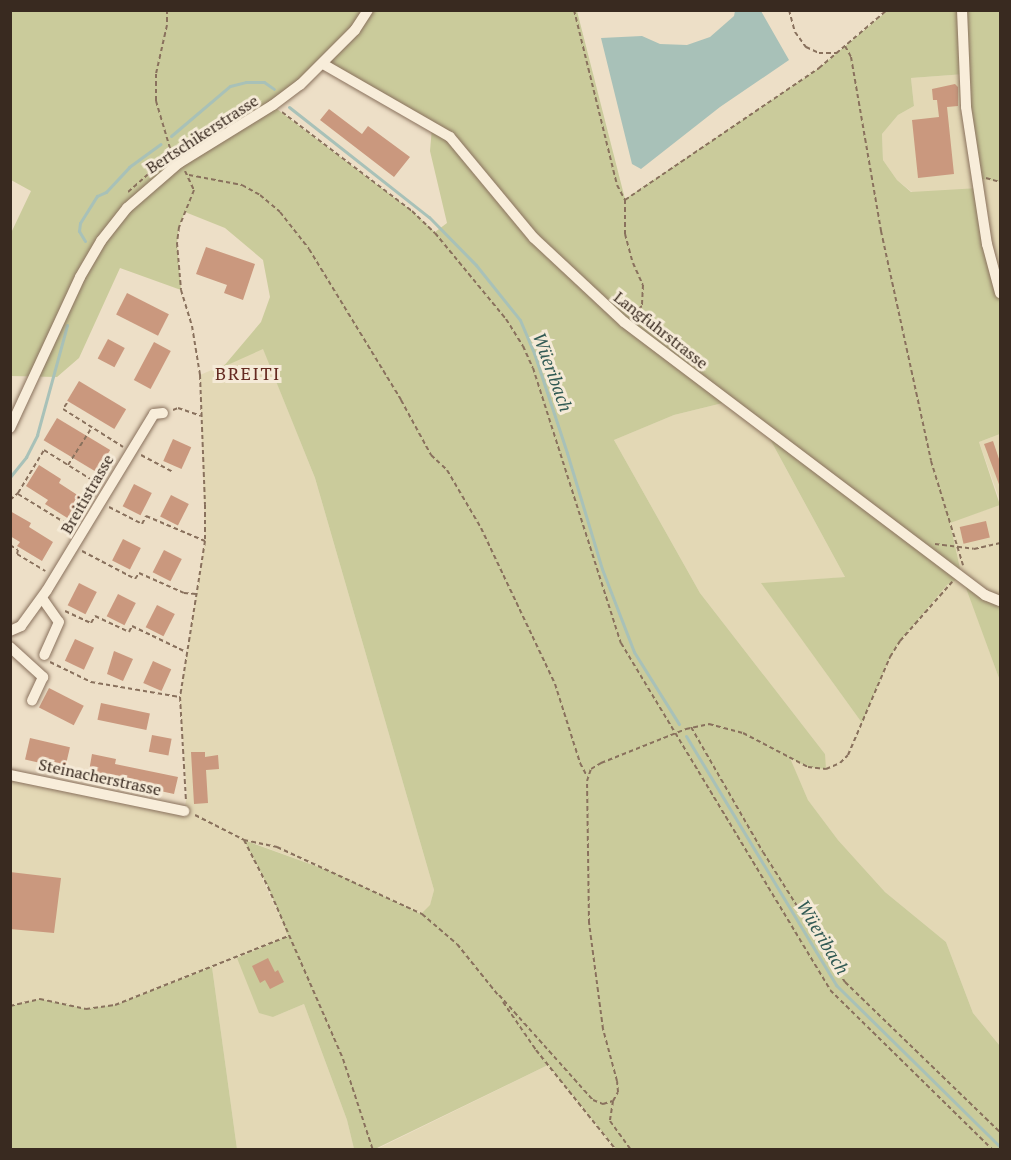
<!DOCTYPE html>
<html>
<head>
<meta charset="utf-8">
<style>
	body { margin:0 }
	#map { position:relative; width:1011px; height:1160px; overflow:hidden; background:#eddfc7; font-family:"PT Serif",serif }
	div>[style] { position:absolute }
	.farmland>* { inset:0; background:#e3d8b5 }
	.green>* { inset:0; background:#cacb9b }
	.water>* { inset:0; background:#a8c1b8 }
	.stream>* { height:3px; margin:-1.5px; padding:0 1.5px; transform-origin:1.5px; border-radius:1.5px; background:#a8c1b8 }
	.building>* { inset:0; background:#ca987e; transform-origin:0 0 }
	.path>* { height:2px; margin-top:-1px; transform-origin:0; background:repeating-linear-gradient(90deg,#89715d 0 4.5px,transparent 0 7.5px) }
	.roads { filter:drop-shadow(0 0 2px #89715d) drop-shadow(0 0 2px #89715d) }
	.minor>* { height:10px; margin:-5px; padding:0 5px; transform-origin:5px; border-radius:5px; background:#f8edda }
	span { translate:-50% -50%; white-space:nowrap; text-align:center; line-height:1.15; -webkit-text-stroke:6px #f5ead7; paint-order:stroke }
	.street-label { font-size:16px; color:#392a20 }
	.water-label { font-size:18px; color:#305953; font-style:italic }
	.neighbourhood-label { font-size:18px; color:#652a21; letter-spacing:1.5px }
	.frame { position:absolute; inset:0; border:12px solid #392a20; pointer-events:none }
</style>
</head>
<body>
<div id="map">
	<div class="farmland">
		<i style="clip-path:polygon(965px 74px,977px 177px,1000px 182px,1000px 293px,912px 192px,897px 180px,883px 160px,882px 134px,898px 115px,914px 106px,911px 78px)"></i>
		<i style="clip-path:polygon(263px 348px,315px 478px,434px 890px,430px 906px,422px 914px,335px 873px,245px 840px,288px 936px,237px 958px,273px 1017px,304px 1004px,347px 1120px,354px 1149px,237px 1149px,212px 967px,115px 1005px,86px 1009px,40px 999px,11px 1006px,10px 775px,184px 811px,187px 796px,180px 697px,205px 541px,200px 375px)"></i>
		<i style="clip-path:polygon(727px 402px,764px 428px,845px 577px,762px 584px,862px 723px,890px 657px,900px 641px,947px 585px,962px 577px,950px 522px,1000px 505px,1000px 601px,963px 578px,1000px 681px,1000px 1046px,973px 1013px,946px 942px,885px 892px,838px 840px,808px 800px,789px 757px,825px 754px,700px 593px,614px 440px,674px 415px)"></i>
		<i style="clip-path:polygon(1000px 434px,1000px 501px,979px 442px)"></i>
		<i style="clip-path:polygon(548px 1065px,616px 1149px,375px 1150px)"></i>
	</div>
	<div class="green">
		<i style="clip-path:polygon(evenodd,10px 11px,577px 11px,625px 199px,819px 68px,887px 11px,1000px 11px,1000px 182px,977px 178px,965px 74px,911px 78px,914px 106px,898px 115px,882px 134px,883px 160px,897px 180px,911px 192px,979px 188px,1000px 293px,1000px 434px,979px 442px,1000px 505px,950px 523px,962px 577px,1000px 601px,1000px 681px,962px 577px,947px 585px,900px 641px,890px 657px,862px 723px,761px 583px,845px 577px,764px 428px,727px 402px,674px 415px,614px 440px,700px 593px,825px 754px,826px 769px,808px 767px,790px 758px,808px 800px,838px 840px,885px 892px,946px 942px,973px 1013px,1000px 1046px,1000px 1149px,616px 1149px,548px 1065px,375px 1149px,354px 1149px,347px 1120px,304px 1004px,273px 1017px,259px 1013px,237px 958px,288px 936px,268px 887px,244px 840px,335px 873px,421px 914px,430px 905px,434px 890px,315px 478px,263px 349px,223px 367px,261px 322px,270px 297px,263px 260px,225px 228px,185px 212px,179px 227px,177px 243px,181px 290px,120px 268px,79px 358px,57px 377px,11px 376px,11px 233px,31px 191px,11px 180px,10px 11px,324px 64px,432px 127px,430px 151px,447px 223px,435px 232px,412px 211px,273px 106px,324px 64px)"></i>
		<i style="clip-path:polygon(212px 967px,237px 1149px,11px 1149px,11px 1006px,40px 999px,86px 1009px,115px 1005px)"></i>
	</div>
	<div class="water">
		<i style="clip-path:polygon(735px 11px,761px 11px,789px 60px,720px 107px,641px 169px,632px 164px,601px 38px,642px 36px,660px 44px,687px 45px,710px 37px,734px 16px)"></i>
	</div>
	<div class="stream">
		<i style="left:289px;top:107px;width:178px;rotate:38.2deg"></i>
		<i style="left:429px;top:217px;width:67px;rotate:45.6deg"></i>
		<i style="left:476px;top:265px;width:70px;rotate:51.3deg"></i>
		<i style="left:520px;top:320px;width:36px;rotate:67deg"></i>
		<i style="left:534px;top:353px;width:105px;rotate:71.7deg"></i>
		<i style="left:567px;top:453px;width:121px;rotate:73.2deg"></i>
		<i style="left:602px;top:569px;width:89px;rotate:68.9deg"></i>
		<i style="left:634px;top:652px;width:85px;rotate:58deg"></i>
		<i style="left:171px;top:136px;width:77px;rotate:-40.3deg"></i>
		<i style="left:230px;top:86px;width:16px;rotate:-14deg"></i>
		<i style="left:246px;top:82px;width:18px"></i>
		<i style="left:264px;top:82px;width:12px;rotate:35deg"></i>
		<i style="left:85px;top:241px;width:12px;rotate:-121deg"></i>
		<i style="left:79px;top:231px;width:8px;rotate:-83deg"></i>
		<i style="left:80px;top:223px;width:32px;rotate:-58deg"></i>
		<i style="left:97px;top:196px;width:10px;rotate:-24deg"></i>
		<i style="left:106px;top:192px;width:34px;rotate:-47deg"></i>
		<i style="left:129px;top:167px;width:39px;rotate:-36deg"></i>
		<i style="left:10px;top:477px;width:26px;rotate:-51deg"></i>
		<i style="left:26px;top:457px;width:25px;rotate:-63deg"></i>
		<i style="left:37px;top:435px;width:114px;rotate:-74.7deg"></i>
		<i style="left:686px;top:736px;width:291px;rotate:58.9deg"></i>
		<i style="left:836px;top:985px;width:231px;rotate:44.6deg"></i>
	</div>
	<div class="building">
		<i style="clip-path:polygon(955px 84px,958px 87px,958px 106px,947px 107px,954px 174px,918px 178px,912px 120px,939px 117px,937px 100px,933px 100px,932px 89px)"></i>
		<i style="clip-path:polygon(329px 109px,362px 134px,368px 126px,410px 157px,394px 177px,320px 120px)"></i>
		<i style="clip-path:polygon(206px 247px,255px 264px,243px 300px,224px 293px,227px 285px,196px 274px)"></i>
		<i style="left:127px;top:293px;width:47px;height:24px;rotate:27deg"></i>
		<i style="left:108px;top:339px;width:19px;height:22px;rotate:28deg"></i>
		<i style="left:154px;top:342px;width:19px;height:43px;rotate:28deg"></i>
		<i style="left:79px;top:381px;width:55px;height:23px;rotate:31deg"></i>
		<i style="left:57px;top:418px;width:62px;height:26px;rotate:31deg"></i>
		<i style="left:173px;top:439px;width:20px;height:24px;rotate:24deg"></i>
		<i style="clip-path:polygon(993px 441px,1000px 462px,1000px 487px,984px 444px)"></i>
		<i style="clip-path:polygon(39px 465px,61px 479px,59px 483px,82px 498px,69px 519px,45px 504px,48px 500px,26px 486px)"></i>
		<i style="left:134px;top:484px;width:20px;height:25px;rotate:27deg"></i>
		<i style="left:171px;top:495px;width:20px;height:24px;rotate:27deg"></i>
		<i style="clip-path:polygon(10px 511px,31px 523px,29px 527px,53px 542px,42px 561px,17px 546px,20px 542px,10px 536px)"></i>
		<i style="left:986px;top:521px;width:17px;height:27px;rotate:77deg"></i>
		<i style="left:123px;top:539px;width:20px;height:24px;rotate:27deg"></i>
		<i style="left:164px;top:550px;width:20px;height:25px;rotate:27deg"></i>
		<i style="left:79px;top:583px;width:20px;height:25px;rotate:27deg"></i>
		<i style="left:118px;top:594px;width:20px;height:25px;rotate:27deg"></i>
		<i style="left:157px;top:605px;width:20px;height:25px;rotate:27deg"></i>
		<i style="left:75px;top:639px;width:21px;height:24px;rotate:25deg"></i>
		<i style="clip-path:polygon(114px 651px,133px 659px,123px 681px,107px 674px)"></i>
		<i style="left:153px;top:661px;width:20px;height:24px;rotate:24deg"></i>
		<i style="left:49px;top:688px;width:39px;height:22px;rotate:27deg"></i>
		<i style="left:101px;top:703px;width:50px;height:17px;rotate:12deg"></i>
		<i style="left:152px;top:735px;width:20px;height:17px;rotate:11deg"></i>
		<i style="left:30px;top:738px;width:41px;height:22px;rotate:13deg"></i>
		<i style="clip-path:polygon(191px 752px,205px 752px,205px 757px,218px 755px,219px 769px,206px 770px,208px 803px,194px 804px)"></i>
		<i style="clip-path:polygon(92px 754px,116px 759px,115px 764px,178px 777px,174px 794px,115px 781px,116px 776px,89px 771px)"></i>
		<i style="clip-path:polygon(10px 872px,61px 878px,54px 933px,10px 929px)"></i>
		<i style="clip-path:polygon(268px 958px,275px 972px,278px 970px,284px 982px,270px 989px,265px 980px,260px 983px,252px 966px)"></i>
	</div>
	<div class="path">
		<i style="left:167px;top:10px;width:15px;rotate:90deg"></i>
		<i style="left:167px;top:25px;width:50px;rotate:102.7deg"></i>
		<i style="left:156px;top:74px;width:27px;rotate:90deg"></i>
		<i style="left:156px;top:101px;width:56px;rotate:73.5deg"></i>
		<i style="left:574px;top:10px;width:180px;rotate:76.2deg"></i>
		<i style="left:617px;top:185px;width:17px;rotate:62deg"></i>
		<i style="left:625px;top:200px;width:34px;rotate:90deg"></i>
		<i style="left:625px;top:234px;width:30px;rotate:75deg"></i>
		<i style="left:633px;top:263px;width:24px;rotate:66deg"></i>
		<i style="left:643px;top:285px;width:21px;rotate:93deg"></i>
		<i style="left:642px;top:306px;width:13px;rotate:141deg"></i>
		<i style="left:789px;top:10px;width:23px;rotate:75deg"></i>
		<i style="left:795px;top:32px;width:19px;rotate:54deg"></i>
		<i style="left:806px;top:47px;width:14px;rotate:25deg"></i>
		<i style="left:819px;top:53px;width:17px"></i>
		<i style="left:845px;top:46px;width:13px;rotate:61deg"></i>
		<i style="left:851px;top:57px;width:177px;rotate:80.2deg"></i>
		<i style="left:881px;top:231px;width:235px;rotate:77.7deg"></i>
		<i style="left:931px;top:461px;width:109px;rotate:72.9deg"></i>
		<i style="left:282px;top:112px;width:163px;rotate:37.3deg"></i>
		<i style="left:412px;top:211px;width:32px;rotate:44deg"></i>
		<i style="left:435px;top:233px;width:112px;rotate:50.5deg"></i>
		<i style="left:506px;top:319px;width:32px;rotate:58deg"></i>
		<i style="left:523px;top:346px;width:24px;rotate:66deg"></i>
		<i style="left:533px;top:368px;width:289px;rotate:72.3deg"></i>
		<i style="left:621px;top:643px;width:405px;rotate:58.9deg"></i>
		<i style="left:830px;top:990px;width:228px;rotate:44.5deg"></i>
		<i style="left:185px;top:171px;width:21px;rotate:65deg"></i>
		<i style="left:194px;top:190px;width:40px;rotate:112deg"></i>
		<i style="left:179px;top:227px;width:16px;rotate:97deg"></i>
		<i style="left:177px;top:243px;width:47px;rotate:85.1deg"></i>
		<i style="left:181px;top:290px;width:38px;rotate:73deg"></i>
		<i style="left:192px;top:326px;width:50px;rotate:80.7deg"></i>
		<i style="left:200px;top:375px;width:130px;rotate:87.8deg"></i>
		<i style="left:205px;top:505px;width:36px;rotate:90deg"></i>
		<i style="left:205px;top:541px;width:158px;rotate:99.1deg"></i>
		<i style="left:180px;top:697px;width:105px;rotate:86.7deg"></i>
		<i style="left:189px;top:175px;width:54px;rotate:10.7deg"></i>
		<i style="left:242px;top:185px;width:21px;rotate:29deg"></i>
		<i style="left:260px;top:195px;width:26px;rotate:40deg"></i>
		<i style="left:280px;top:212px;width:47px;rotate:51.9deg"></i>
		<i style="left:309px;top:249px;width:177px;rotate:58.6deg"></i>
		<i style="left:401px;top:400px;width:63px;rotate:61.4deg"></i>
		<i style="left:431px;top:455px;width:22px;rotate:43deg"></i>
		<i style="left:447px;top:470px;width:67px;rotate:59.6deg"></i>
		<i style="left:481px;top:528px;width:173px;rotate:64.6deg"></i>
		<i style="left:555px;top:684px;width:83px;rotate:72.4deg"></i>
		<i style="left:580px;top:763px;width:15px;rotate:62deg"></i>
		<i style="left:986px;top:178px;width:15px;rotate:16deg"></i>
		<i style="left:128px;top:192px;width:57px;rotate:-41.5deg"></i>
		<i style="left:625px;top:200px;width:235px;rotate:-34.2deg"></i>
		<i style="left:819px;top:68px;width:89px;rotate:-40.5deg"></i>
		<i style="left:67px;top:403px;width:7px;rotate:124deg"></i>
		<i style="left:63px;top:409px;width:71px;rotate:32.3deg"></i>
		<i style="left:173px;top:410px;width:5px;rotate:-22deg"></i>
		<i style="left:178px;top:408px;width:24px;rotate:19deg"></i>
		<i style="left:141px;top:455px;width:36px;rotate:28deg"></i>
		<i style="left:68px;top:465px;width:45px;rotate:-57.7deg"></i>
		<i style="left:18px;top:494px;width:63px;rotate:31.4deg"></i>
		<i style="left:10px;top:500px;width:11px;rotate:-41deg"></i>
		<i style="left:18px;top:493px;width:50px;rotate:-58.8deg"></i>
		<i style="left:44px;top:450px;width:66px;rotate:32deg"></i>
		<i style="left:109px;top:507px;width:37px;rotate:27deg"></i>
		<i style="left:142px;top:524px;width:9px;rotate:-63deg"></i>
		<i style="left:146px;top:516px;width:64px;rotate:23deg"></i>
		<i style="left:935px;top:544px;width:39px;rotate:7deg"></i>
		<i style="left:974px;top:549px;width:27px;rotate:-13deg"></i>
		<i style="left:10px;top:545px;width:9px;rotate:32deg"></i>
		<i style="left:18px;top:550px;width:4px;rotate:104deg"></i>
		<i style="left:17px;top:554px;width:33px;rotate:31deg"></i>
		<i style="left:82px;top:551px;width:60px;rotate:27.8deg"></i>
		<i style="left:135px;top:579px;width:7px;rotate:-56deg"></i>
		<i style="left:139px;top:573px;width:49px;rotate:24deg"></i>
		<i style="left:184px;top:593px;width:12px;rotate:5deg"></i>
		<i style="left:65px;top:611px;width:29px;rotate:25deg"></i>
		<i style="left:91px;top:623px;width:8px;rotate:-60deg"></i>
		<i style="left:95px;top:616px;width:38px;rotate:25deg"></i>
		<i style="left:129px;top:632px;width:7px;rotate:-63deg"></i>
		<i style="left:132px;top:626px;width:60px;rotate:25.7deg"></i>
		<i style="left:50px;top:662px;width:46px;rotate:26deg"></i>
		<i style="left:91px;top:682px;width:90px;rotate:9.6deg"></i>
		<i style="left:691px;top:727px;width:144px;rotate:60.1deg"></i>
		<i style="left:763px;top:852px;width:154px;rotate:57.8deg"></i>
		<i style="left:845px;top:982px;width:216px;rotate:44.1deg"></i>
		<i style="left:195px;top:815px;width:55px;rotate:27deg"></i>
		<i style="left:244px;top:840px;width:34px;rotate:12deg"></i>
		<i style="left:277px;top:847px;width:160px;rotate:24.8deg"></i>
		<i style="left:422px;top:914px;width:46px;rotate:40.6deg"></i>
		<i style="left:457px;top:944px;width:65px;rotate:51.2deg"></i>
		<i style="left:244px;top:840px;width:53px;rotate:62.9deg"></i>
		<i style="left:268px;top:887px;width:188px;rotate:66.4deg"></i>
		<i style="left:343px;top:1059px;width:96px;rotate:71.8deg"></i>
		<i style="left:499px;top:995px;width:141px;rotate:48.2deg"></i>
		<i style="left:593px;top:1100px;width:11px;rotate:22deg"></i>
		<i style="left:603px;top:1104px;width:10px;rotate:-17deg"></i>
		<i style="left:613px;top:1101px;width:10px;rotate:-61deg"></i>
		<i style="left:618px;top:1092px;width:11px;rotate:-95deg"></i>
		<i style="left:617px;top:1081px;width:54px;rotate:-105.1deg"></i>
		<i style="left:603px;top:1029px;width:107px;rotate:-97.5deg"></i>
		<i style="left:589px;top:923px;width:142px;rotate:-90.8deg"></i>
		<i style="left:587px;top:781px;width:13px;rotate:-72deg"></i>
		<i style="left:591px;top:769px;width:12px;rotate:-31deg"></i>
		<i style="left:601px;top:763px;width:92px;rotate:-21.8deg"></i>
		<i style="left:686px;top:729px;width:24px;rotate:-12deg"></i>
		<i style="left:709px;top:724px;width:35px;rotate:15deg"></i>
		<i style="left:743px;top:733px;width:73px;rotate:27.6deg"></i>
		<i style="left:808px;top:767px;width:18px;rotate:6deg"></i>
		<i style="left:826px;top:769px;width:15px;rotate:-23deg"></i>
		<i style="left:840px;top:763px;width:11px;rotate:-45deg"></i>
		<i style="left:848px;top:755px;width:107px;rotate:-66.8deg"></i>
		<i style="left:890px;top:657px;width:19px;rotate:-58deg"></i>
		<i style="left:900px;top:641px;width:79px;rotate:-48.6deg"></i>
		<i style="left:503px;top:1002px;width:58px;rotate:55.5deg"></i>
		<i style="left:536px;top:1050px;width:128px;rotate:51.3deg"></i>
		<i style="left:10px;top:1006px;width:31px;rotate:-13deg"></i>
		<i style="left:40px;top:999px;width:47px;rotate:12.3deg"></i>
		<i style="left:86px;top:1009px;width:29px;rotate:-8deg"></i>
		<i style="left:115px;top:1005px;width:186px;rotate:-21.7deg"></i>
		<i style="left:613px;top:1101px;width:20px;rotate:99deg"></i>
		<i style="left:610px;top:1121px;width:36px;rotate:54deg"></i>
	</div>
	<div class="roads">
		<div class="minor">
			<i style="left:962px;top:10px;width:97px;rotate:87.6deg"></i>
			<i style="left:966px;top:107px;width:139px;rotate:81.3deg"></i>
			<i style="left:987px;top:244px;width:51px;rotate:75.1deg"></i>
			<i style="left:323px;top:64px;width:146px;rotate:29.9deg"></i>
			<i style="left:450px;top:137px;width:131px;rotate:50.3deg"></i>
			<i style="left:534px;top:238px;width:123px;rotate:43deg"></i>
			<i style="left:624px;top:322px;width:453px;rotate:37.1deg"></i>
			<i style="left:985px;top:595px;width:16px;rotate:22deg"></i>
			<i style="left:10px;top:428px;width:166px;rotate:-65.1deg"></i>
			<i style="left:80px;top:277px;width:42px;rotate:-59.7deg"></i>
			<i style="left:101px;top:241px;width:42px;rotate:-51.8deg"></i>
			<i style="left:127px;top:208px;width:69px;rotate:-40.9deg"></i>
			<i style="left:179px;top:163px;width:110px;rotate:-31.7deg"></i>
			<i style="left:273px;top:105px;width:34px;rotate:-37deg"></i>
			<i style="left:300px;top:85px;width:78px;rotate:-45deg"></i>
			<i style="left:355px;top:30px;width:24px;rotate:-57deg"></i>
			<i style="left:42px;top:598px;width:29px;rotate:55deg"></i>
			<i style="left:59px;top:622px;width:36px;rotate:114deg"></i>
			<i style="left:10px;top:631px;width:12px;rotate:-24deg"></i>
			<i style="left:21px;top:626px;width:44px;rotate:-54.2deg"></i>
			<i style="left:47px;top:590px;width:206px;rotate:-58.7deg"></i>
			<i style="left:154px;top:414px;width:9px;rotate:-6deg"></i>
			<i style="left:10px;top:647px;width:45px;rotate:42.3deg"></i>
			<i style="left:43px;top:677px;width:26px;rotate:115deg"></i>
			<i style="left:10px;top:775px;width:178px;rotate:11.7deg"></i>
		</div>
	</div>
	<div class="street-label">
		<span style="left:202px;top:134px;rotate:-33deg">Bertschikerstrasse</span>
		<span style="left:661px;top:330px;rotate:38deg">Langfuhrstrasse</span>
		<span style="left:87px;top:494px;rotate:-60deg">Breitistrasse</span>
		<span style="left:100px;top:777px;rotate:12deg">Steinacherstrasse</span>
	</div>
	<div class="water-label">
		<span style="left:553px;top:372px;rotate:70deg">Wüeribach</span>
		<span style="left:823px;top:937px;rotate:59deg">Wüeribach</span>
	</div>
	<div class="neighbourhood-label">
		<span style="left:248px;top:373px">BREITI</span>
	</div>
	<div class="frame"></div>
</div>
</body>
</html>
